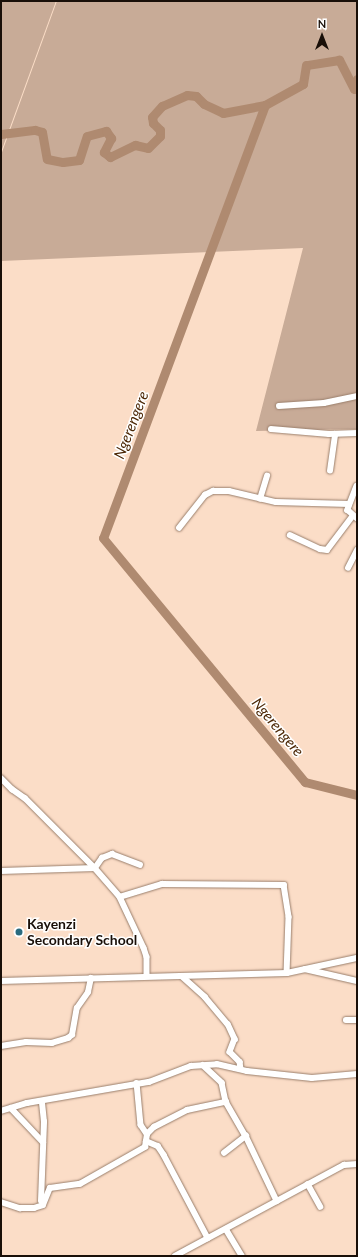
<!DOCTYPE html>
<html>
<head>
<meta charset="utf-8">
<style>
	body { margin:0 }
	#map { position:relative; width:358px; height:1257px; overflow:hidden; background:#fbddc7; font-family:Lato,sans-serif }
	div>[style] { position:absolute }
	.green>* { inset:0; background:#c8ab97 }
	.river>* { height:9px; margin:-4.5px; padding:0 4.5px; transform-origin:4.5px; border-radius:4.5px; background:#af8a70 }
	.roads { filter:drop-shadow(0 0 1px #997e6b) drop-shadow(0 0 1px #997e6b) }
	.street>* { height:5.5px; margin:-2.75px; padding:0 2.75px; transform-origin:2.75px; border-radius:2.75px; background:#fff }
	.dots>* { width:11px; height:11px; translate:-50% -50%; box-sizing:border-box; border:2px solid #fff; border-radius:50% }
	span { translate:-50% -50%; white-space:nowrap; text-align:center; line-height:1.15; -webkit-text-stroke:3px #fff; paint-order:stroke }
	.poi-label { font-size:14px; color:#190f08; font-weight:700 }
	.left { translate:0 -50%; text-align:left }
	.water-label { font-size:15px; color:#4b2604; font-style:italic }
	.frame { position:absolute; inset:0; border:2px solid #190f08; pointer-events:none }
	.north { position:absolute; left:302px; top:16px; width:40px; height:40px; -webkit-text-stroke:3px #fff; paint-order:stroke; rotate:0deg; font-size:11px; font-weight:700; line-height:16px; text-align:center; color:#190f08 }
	.north::after { content:''; display:block; margin:auto; width:14px; height:18px; background:#190f08; clip-path:polygon(50% 0,100% 100%,50% 72%,0 100%) }
</style>
</head>
<body>
<div id="map">
	<div class="green">
		<i style="clip-path:polygon(1px 1px,56px 1px,1px 152px)"></i>
		<i style="clip-path:polygon(57px 1px,357px 1px,357px 429px,256px 431px,303px 248px,1px 261px,1px 155px)"></i>
	</div>
	<div class="river">
		<i style="left:357px;top:79px;width:10px;rotate:107deg"></i>
		<i style="left:354px;top:89px;width:33px;rotate:-117deg"></i>
		<i style="left:339px;top:60px;width:33px;rotate:171deg"></i>
		<i style="left:306px;top:65px;width:19px;rotate:99deg"></i>
		<i style="left:303px;top:84px;width:43px;rotate:151.1deg"></i>
		<i style="left:265px;top:105px;width:462px;rotate:110.5deg"></i>
		<i style="left:103px;top:538px;width:317px;rotate:50.4deg"></i>
		<i style="left:305px;top:782px;width:54px;rotate:14deg"></i>
		<i style="left:1px;top:134px;width:34px;rotate:-7deg"></i>
		<i style="left:35px;top:130px;width:7px;rotate:16deg"></i>
		<i style="left:42px;top:132px;width:27px;rotate:80deg"></i>
		<i style="left:47px;top:159px;width:16px;rotate:11deg"></i>
		<i style="left:63px;top:162px;width:16px;rotate:-7deg"></i>
		<i style="left:79px;top:160px;width:25px;rotate:-72deg"></i>
		<i style="left:87px;top:136px;width:20px;rotate:-15deg"></i>
		<i style="left:106px;top:131px;width:9px;rotate:54deg"></i>
		<i style="left:111px;top:138px;width:16px;rotate:117deg"></i>
		<i style="left:104px;top:152px;width:8px;rotate:40deg"></i>
		<i style="left:110px;top:157px;width:28px;rotate:-26deg"></i>
		<i style="left:135px;top:145px;width:13px;rotate:13deg"></i>
		<i style="left:148px;top:148px;width:17px;rotate:-45deg"></i>
		<i style="left:160px;top:136px;width:6px;rotate:-90deg"></i>
		<i style="left:160px;top:130px;width:10px;rotate:-135deg"></i>
		<i style="left:153px;top:123px;width:6px;rotate:-99deg"></i>
		<i style="left:152px;top:117px;width:15px;rotate:-48deg"></i>
		<i style="left:162px;top:106px;width:27px;rotate:-24deg"></i>
		<i style="left:187px;top:95px;width:9px;rotate:6deg"></i>
		<i style="left:196px;top:96px;width:11px;rotate:45deg"></i>
		<i style="left:204px;top:104px;width:21px;rotate:25deg"></i>
		<i style="left:223px;top:113px;width:43px;rotate:-10.8deg"></i>
	</div>
	<div class="roads">
		<div class="street">
			<i style="left:279px;top:406px;width:45px;rotate:-3.8deg"></i>
			<i style="left:324px;top:403px;width:34px;rotate:-12deg"></i>
			<i style="left:271px;top:429px;width:58px;rotate:4.9deg"></i>
			<i style="left:329px;top:434px;width:28px;rotate:-2deg"></i>
			<i style="left:330px;top:471px;width:37px;rotate:-82deg"></i>
			<i style="left:357px;top:486px;width:26px;rotate:111deg"></i>
			<i style="left:348px;top:510px;width:12px;rotate:42deg"></i>
			<i style="left:260px;top:499px;width:24px;rotate:-73deg"></i>
			<i style="left:179px;top:528px;width:42px;rotate:-51.8deg"></i>
			<i style="left:205px;top:495px;width:9px;rotate:-27deg"></i>
			<i style="left:213px;top:491px;width:16px"></i>
			<i style="left:229px;top:491px;width:48px;rotate:13.2deg"></i>
			<i style="left:276px;top:502px;width:73px;rotate:1.6deg"></i>
			<i style="left:290px;top:535px;width:33px;rotate:25deg"></i>
			<i style="left:320px;top:549px;width:7px;rotate:8deg"></i>
			<i style="left:327px;top:550px;width:41px;rotate:-52.9deg"></i>
			<i style="left:348px;top:568px;width:20px;rotate:-63deg"></i>
			<i style="left:1px;top:778px;width:16px;rotate:45deg"></i>
			<i style="left:12px;top:789px;width:16px;rotate:35deg"></i>
			<i style="left:25px;top:798px;width:99px;rotate:45deg"></i>
			<i style="left:95px;top:868px;width:38px;rotate:49deg"></i>
			<i style="left:120px;top:897px;width:56px;rotate:64.8deg"></i>
			<i style="left:144px;top:948px;width:9px;rotate:72deg"></i>
			<i style="left:147px;top:957px;width:18px;rotate:90deg"></i>
			<i style="left:1px;top:871px;width:94px;rotate:-1.8deg"></i>
			<i style="left:95px;top:868px;width:12px;rotate:-55deg"></i>
			<i style="left:102px;top:858px;width:11px;rotate:-22deg"></i>
			<i style="left:112px;top:854px;width:30px;rotate:21deg"></i>
			<i style="left:120px;top:897px;width:44px;rotate:-17.2deg"></i>
			<i style="left:162px;top:884px;width:122px;rotate:0.5deg"></i>
			<i style="left:284px;top:885px;width:32px;rotate:81deg"></i>
			<i style="left:289px;top:917px;width:56px;rotate:92deg"></i>
			<i style="left:305px;top:969px;width:53px;rotate:13deg"></i>
			<i style="left:183px;top:977px;width:30px;rotate:42deg"></i>
			<i style="left:205px;top:997px;width:35px;rotate:50deg"></i>
			<i style="left:228px;top:1024px;width:17px;rotate:65deg"></i>
			<i style="left:235px;top:1039px;width:14px;rotate:111deg"></i>
			<i style="left:230px;top:1052px;width:14px;rotate:45deg"></i>
			<i style="left:240px;top:1062px;width:7px;rotate:82deg"></i>
			<i style="left:1px;top:981px;width:286px;rotate:-1.6deg"></i>
			<i style="left:287px;top:973px;width:72px;rotate:-12.1deg"></i>
			<i style="left:346px;top:1020px;width:11px"></i>
			<i style="left:1px;top:1046px;width:25px;rotate:-9deg"></i>
			<i style="left:26px;top:1042px;width:26px;rotate:2deg"></i>
			<i style="left:52px;top:1043px;width:17px;rotate:-17deg"></i>
			<i style="left:68px;top:1038px;width:5px;rotate:-37deg"></i>
			<i style="left:72px;top:1035px;width:27px;rotate:-80deg"></i>
			<i style="left:77px;top:1008px;width:19px;rotate:-55deg"></i>
			<i style="left:88px;top:992px;width:14px;rotate:-78deg"></i>
			<i style="left:203px;top:1065px;width:26px;rotate:43deg"></i>
			<i style="left:222px;top:1083px;width:19px;rotate:78deg"></i>
			<i style="left:226px;top:1102px;width:39px;rotate:60deg"></i>
			<i style="left:246px;top:1136px;width:72px;rotate:64.5deg"></i>
			<i style="left:137px;top:1083px;width:42px;rotate:84.6deg"></i>
			<i style="left:141px;top:1125px;width:11px;rotate:56deg"></i>
			<i style="left:11px;top:1108px;width:47px;rotate:46.7deg"></i>
			<i style="left:1px;top:1111px;width:27px;rotate:-17deg"></i>
			<i style="left:27px;top:1103px;width:124px;rotate:-9.8deg"></i>
			<i style="left:149px;top:1082px;width:45px;rotate:-20.9deg"></i>
			<i style="left:191px;top:1066px;width:26px;rotate:-4deg"></i>
			<i style="left:217px;top:1064px;width:31px;rotate:13deg"></i>
			<i style="left:247px;top:1071px;width:65px;rotate:6.1deg"></i>
			<i style="left:312px;top:1078px;width:45px;rotate:-5.1deg"></i>
			<i style="left:146px;top:1141px;width:13px;rotate:23deg"></i>
			<i style="left:158px;top:1146px;width:11px;rotate:56deg"></i>
			<i style="left:164px;top:1155px;width:94px;rotate:62.1deg"></i>
			<i style="left:224px;top:1153px;width:28px;rotate:-38deg"></i>
			<i style="left:308px;top:1184px;width:26px;rotate:61deg"></i>
			<i style="left:41px;top:1201px;width:79px;rotate:-87.8deg"></i>
			<i style="left:44px;top:1122px;width:20px;rotate:-96deg"></i>
			<i style="left:1px;top:1202px;width:20px;rotate:18deg"></i>
			<i style="left:20px;top:1208px;width:14px"></i>
			<i style="left:34px;top:1208px;width:9px;rotate:-18deg"></i>
			<i style="left:43px;top:1205px;width:18px;rotate:-68deg"></i>
			<i style="left:50px;top:1188px;width:30px;rotate:-8deg"></i>
			<i style="left:80px;top:1184px;width:75px;rotate:-29.6deg"></i>
			<i style="left:145px;top:1147px;width:13px;rotate:-81deg"></i>
			<i style="left:147px;top:1134px;width:10px;rotate:-45deg"></i>
			<i style="left:154px;top:1127px;width:37px;rotate:-27deg"></i>
			<i style="left:187px;top:1110px;width:40px;rotate:-12deg"></i>
			<i style="left:226px;top:1229px;width:31px;rotate:59deg"></i>
			<i style="left:175px;top:1256px;width:192px;rotate:-28.3deg"></i>
			<i style="left:344px;top:1165px;width:13px;rotate:-4deg"></i>
		</div>
	</div>
	<div class="dots">
		<i style="left:19px;top:932px;background:#2a6b7f"></i>
	</div>
	<div class="poi-label">
		<span class="left" style="left:27px;top:932px">Kayenzi<br>Secondary School</span>
	</div>
	<div class="water-label">
		<span style="left:131px;top:425px;rotate:-69deg">Ngerengere</span>
		<span style="left:278px;top:727px;rotate:50deg">Ngerengere</span>
	</div>
	<div class="frame"></div>
	<div class="north">N</div>
</div>
</body>
</html>
